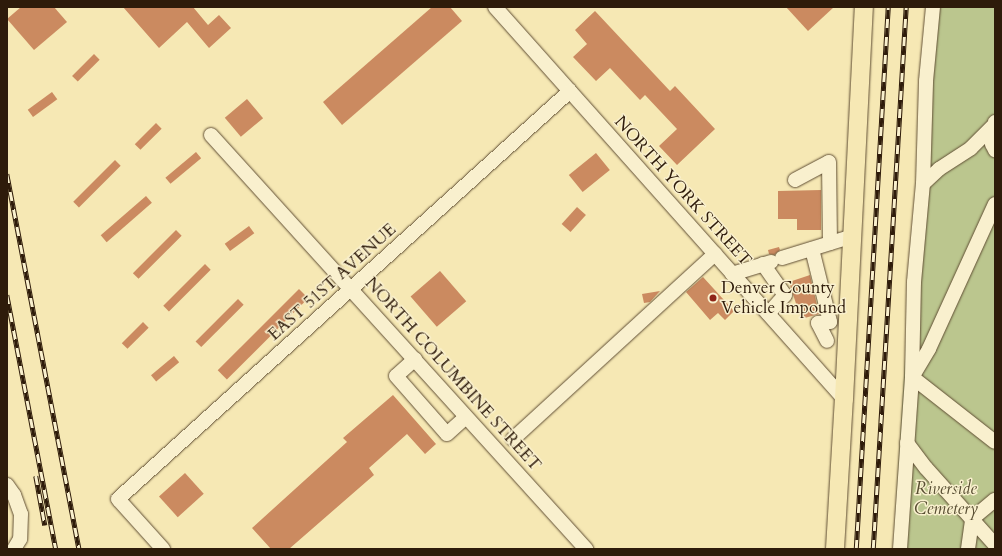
<!DOCTYPE html>
<html>
<head>
<meta charset="utf-8">
<style>
	body { margin:0 }
	#map { position:relative; width:1002px; height:556px; overflow:hidden; background:#f6e8b4; font-family:Cardo,serif }
	div>[style] { position:absolute }
	.green>* { inset:0; background:#bbc68e }
	.building>* { inset:0; background:#cb8a60; transform-origin:0 0 }
	.roads { filter:drop-shadow(0 0 1px #604e34) drop-shadow(0 0 1px #604e34) }
	.minor>* { height:14px; margin:-7px; padding:0 7px; transform-origin:7px; border-radius:7px; background:#f9f0ce }
	.major>* { height:18px; margin:-9px; padding:0 9px; transform-origin:9px; border-radius:9px; background:#f6e8b4 }
	.rail>* { height:4.5px; margin-top:-2.25px; transform-origin:0; background:repeating-linear-gradient(90deg,#f9f0ce 0 9px,#2e1b0a 0 18px); box-sizing:border-box; border-block:1px solid #2e1b0a }
	.dots>* { width:11px; height:11px; translate:-50% -50%; box-sizing:border-box; border:2px solid #f9f0ce; border-radius:50% }
	span { translate:-50% -50%; white-space:nowrap; text-align:center; line-height:1.15; -webkit-text-stroke:3px #f9f0ce; paint-order:stroke }
	.street-label { font-size:17px; color:#2e1b0a }
	.poi-label { font-size:17px; color:#2e1b0a }
	.left { translate:0 -50%; text-align:left }
	.park-label { font-size:17px; color:#584e32; font-style:italic }
	.frame { position:absolute; inset:0; border:8px solid #2e1b0a; pointer-events:none }
</style>
</head>
<body>
<div id="map">
	<div class="green">
		<i style="clip-path:polygon(927px 7px,995px 7px,995px 549px,893px 549px)"></i>
	</div>
	<div class="building">
		<i style="clip-path:polygon(21px 7px,54px 7px,67px 22px,34px 50px,7px 19px)"></i>
		<i style="clip-path:polygon(123px 7px,193px 7px,208px 25px,219px 15px,231px 28px,209px 48px,187px 22px,159px 48px)"></i>
		<i style="clip-path:polygon(432px 7px,450px 7px,462px 21px,342px 125px,323px 102px)"></i>
		<i style="clip-path:polygon(786px 7px,834px 7px,808px 31px)"></i>
		<i style="clip-path:polygon(595px 11px,670px 91px,675px 86px,715px 129px,677px 165px,659px 146px,677px 129px,645px 95px,640px 100px,610px 68px,596px 81px,573px 57px,587px 44px,575px 30px)"></i>
		<i style="left:94px;top:54px;width:8px;height:31px;rotate:45deg"></i>
		<i style="left:52px;top:92px;width:9px;height:30px;rotate:54deg"></i>
		<i style="left:247px;top:99px;width:25px;height:29px;rotate:50deg"></i>
		<i style="left:156px;top:123px;width:8px;height:30px;rotate:45deg"></i>
		<i style="left:196px;top:152px;width:8px;height:40px;rotate:50deg"></i>
		<i style="left:596px;top:153px;width:22px;height:35px;rotate:51deg"></i>
		<i style="left:115px;top:160px;width:8px;height:59px;rotate:45deg"></i>
		<i style="clip-path:polygon(821px 190px,821px 230px,797px 230px,797px 219px,778px 219px,778px 191px)"></i>
		<i style="left:146px;top:196px;width:9px;height:60px;rotate:49deg"></i>
		<i style="left:577px;top:207px;width:12px;height:23px;rotate:42deg"></i>
		<i style="left:249px;top:226px;width:9px;height:30px;rotate:54deg"></i>
		<i style="left:176px;top:230px;width:8px;height:61px;rotate:45deg"></i>
		<i style="clip-path:polygon(779px 247px,780px 250px,774px 255px,769px 254px,768px 250px)"></i>
		<i style="left:205px;top:264px;width:8px;height:59px;rotate:45deg"></i>
		<i style="left:440px;top:271px;width:40px;height:39px;rotate:49deg"></i>
		<i style="clip-path:polygon(810px 275px,819px 314px,801px 319px,789px 282px)"></i>
		<i style="clip-path:polygon(703px 277px,734px 311px,725px 320px,718px 313px,710px 320px,686px 292px)"></i>
		<i style="left:299px;top:289px;width:13px;height:115px;rotate:45deg"></i>
		<i style="clip-path:polygon(660px 291px,650px 302px,644px 303px,642px 294px)"></i>
		<i style="left:238px;top:299px;width:8px;height:60px;rotate:45deg"></i>
		<i style="left:143px;top:322px;width:8px;height:30px;rotate:45deg"></i>
		<i style="left:174px;top:356px;width:8px;height:30px;rotate:50deg"></i>
		<i style="clip-path:polygon(393px 395px,436px 444px,425px 454px,407px 434px,369px 468px,374px 475px,289px 549px,271px 549px,252px 528px,347px 442px,343px 438px)"></i>
		<i style="left:185px;top:473px;width:28px;height:35px;rotate:48deg"></i>
	</div>
	<div class="roads">
		<div class="minor">
			<i style="left:495px;top:7px;width:525px;rotate:48.32deg"></i>
			<i style="left:995px;top:122px;width:22px;rotate:98deg"></i>
			<i style="left:992px;top:144px;width:7px;rotate:63deg"></i>
			<i style="left:211px;top:135px;width:559px;rotate:47.83deg"></i>
			<i style="left:795px;top:180px;width:38px;rotate:-28deg"></i>
			<i style="left:829px;top:162px;width:81px;rotate:89.3deg"></i>
			<i style="left:923px;top:184px;width:22px;rotate:-43deg"></i>
			<i style="left:939px;top:169px;width:38px;rotate:-33deg"></i>
			<i style="left:971px;top:148px;width:34px;rotate:-45deg"></i>
			<i style="left:995px;top:204px;width:159px;rotate:114.5deg"></i>
			<i style="left:929px;top:349px;width:33px;rotate:121deg"></i>
			<i style="left:912px;top:377px;width:105px;rotate:38.1deg"></i>
			<i style="left:812px;top:249px;width:75px;rotate:76.1deg"></i>
			<i style="left:830px;top:322px;width:12px;rotate:175deg"></i>
			<i style="left:818px;top:323px;width:20px;rotate:63deg"></i>
			<i style="left:782px;top:258px;width:74px;rotate:-17.2deg"></i>
			<i style="left:763px;top:264px;width:38px;rotate:55deg"></i>
			<i style="left:785px;top:295px;width:25px;rotate:132deg"></i>
			<i style="left:732px;top:274px;width:41px;rotate:-17.1deg"></i>
			<i style="left:415px;top:359px;width:25px;rotate:138deg"></i>
			<i style="left:396px;top:376px;width:77px;rotate:48.7deg"></i>
			<i style="left:447px;top:434px;width:25px;rotate:-42deg"></i>
			<i style="left:513px;top:439px;width:274px;rotate:-42.5deg"></i>
			<i style="left:907px;top:443px;width:31px;rotate:53deg"></i>
			<i style="left:926px;top:468px;width:103px;rotate:48.1deg"></i>
			<i style="left:7px;top:485px;width:12px;rotate:55deg"></i>
			<i style="left:14px;top:495px;width:20px;rotate:70deg"></i>
			<i style="left:21px;top:514px;width:25px;rotate:92deg"></i>
			<i style="left:20px;top:539px;width:12px;rotate:121deg"></i>
			<i style="left:163px;top:549px;width:67px;rotate:-132deg"></i>
			<i style="left:118px;top:499px;width:609px;rotate:-42.07deg"></i>
			<i style="left:900px;top:549px;width:172px;rotate:-86deg"></i>
			<i style="left:912px;top:377px;width:95px;rotate:-88.8deg"></i>
			<i style="left:914px;top:282px;width:98px;rotate:-84.8deg"></i>
			<i style="left:923px;top:184px;width:103px;rotate:-88.3deg"></i>
			<i style="left:926px;top:81px;width:74px;rotate:-84.6deg"></i>
			<i style="left:968px;top:549px;width:30px;rotate:-82deg"></i>
			<i style="left:972px;top:519px;width:30px;rotate:-40deg"></i>
		</div>
		<div class="major">
			<i style="left:835px;top:549px;width:150px;rotate:-86.6deg"></i>
			<i style="left:844px;top:399px;width:393px;rotate:-87.1deg"></i>
		</div>
	</div>
	<div class="rail">
		<i style="left:7px;top:174px;width:382px;rotate:79.1deg"></i>
		<i style="left:7px;top:295px;width:259px;rotate:79.1deg"></i>
		<i style="left:36px;top:476px;width:50px;rotate:79.6deg"></i>
		<i style="left:856px;top:549px;width:543px;rotate:-86.62deg"></i>
		<i style="left:873px;top:549px;width:543px;rotate:-86.52deg"></i>
	</div>
	<div class="dots">
		<i style="left:713px;top:298px;background:#8f2418"></i>
	</div>
	<div class="street-label">
		<span style="left:683px;top:191px;rotate:48deg">NORTH YORK STREET</span>
		<span style="left:332px;top:282px;rotate:-42deg">EAST 51ST AVENUE</span>
		<span style="left:453px;top:374px;rotate:48deg">NORTH COLUMBINE STREET</span>
	</div>
	<div class="poi-label">
		<span class="left" style="left:721px;top:298px">Denver County<br>Vehicle Impound</span>
	</div>
	<div class="park-label">
		<span style="left:946px;top:499px">Riverside<br>Cemetery</span>
	</div>
	<div class="frame"></div>
</div>
</body>
</html>
